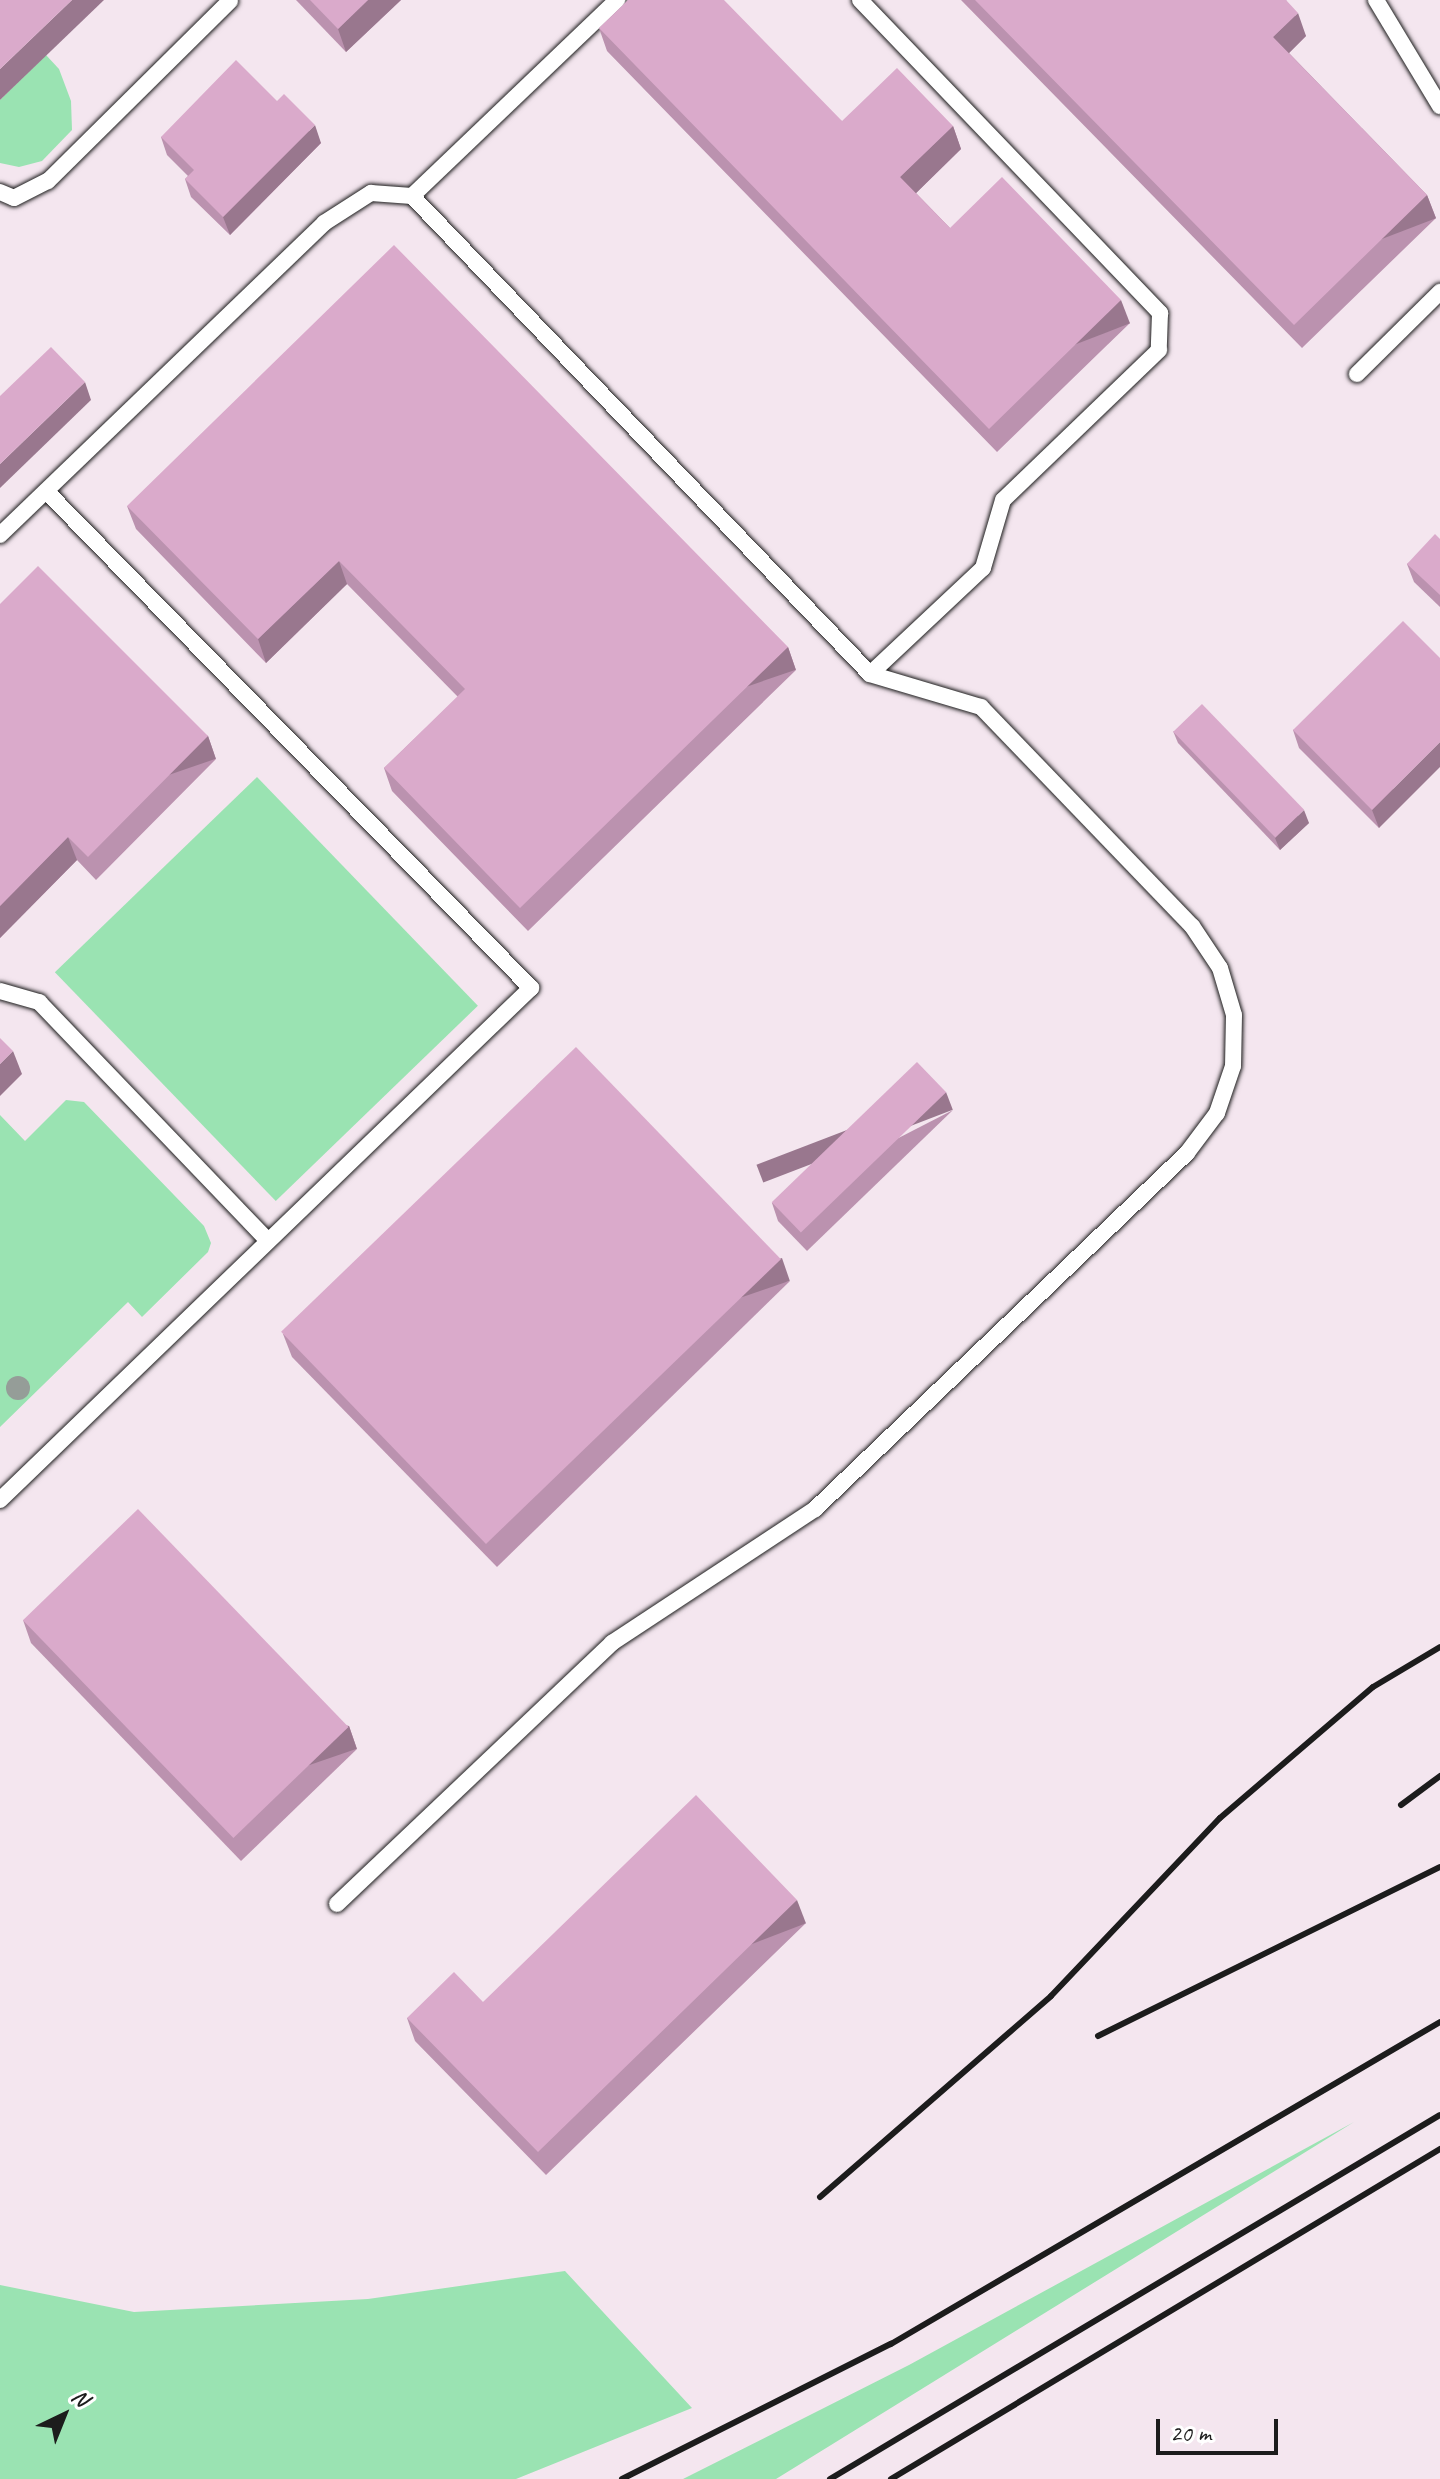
<!DOCTYPE html>
<html>
<head>
<meta charset="utf-8">
<style>
	body { margin:0 }
	#map { position:relative; width:1440px; height:2479px; overflow:hidden; background:#f4e6ef; font-family:Caveat,sans-serif }
	div>[style] { position:absolute }
	.green>* { inset:0; background:#9ae3b2; transform-origin:0 0 }
	.roads { filter:drop-shadow(0 0 2px #1c1c1c) drop-shadow(0 0 2px #1c1c1c) }
	.lane>* { height:16px; margin:-8px; padding:0 8px; transform-origin:8px; border-radius:8px; background:#fff }
	.rail>* { height:6px; margin:-3px; padding:0 3px; transform-origin:3px; border-radius:3px; background:#1c1c1c }
	.trees>* { width:24px; height:24px; margin:-12px; border-radius:50%; background:#959d98 }
	.wall>* { inset:0; background:#bb92af }
	.shaded-wall>* { inset:0; background:#99778e; transform-origin:0 0 }
	.building>* { inset:0; background:#daaacb; transform-origin:0 0 }
	span { translate:-50% -50%; white-space:nowrap; text-align:center; line-height:1.15; -webkit-text-stroke:6px #fff; paint-order:stroke }
	.north { position:absolute; left:24px; top:2375px; width:80px; height:80px; -webkit-text-stroke:6px #fff; paint-order:stroke; rotate:43deg; font-size:22px; font-weight:700; line-height:32px; text-align:center; color:#1c1c1c }
	.north::after { content:''; display:block; margin:auto; width:28px; height:36px; background:#1c1c1c; clip-path:polygon(50% 0,100% 100%,50% 72%,0 100%) }
	.scale { position:absolute; left:1156px; top:2419px; width:122px; height:36px; box-sizing:border-box; border:4px solid #1c1c1c; border-top:0; padding-left:10px; font-size:24px; line-height:28px; white-space:nowrap; color:#1c1c1c; -webkit-text-stroke:6px #fff; paint-order:stroke }
</style>
</head>
<body>
<div id="map">
	<div class="green">
		<i style="clip-path:polygon(46px 55px,59px 69px,71px 101px,72px 130px,42px 161px,19px 167px,0 163px,0 100px)"></i>
		<i style="left:257px;top:777px;width:318px;height:281px;rotate:46deg"></i>
		<i style="clip-path:polygon(66px 1100px,84px 1102px,204px 1226px,211px 1243px,208px 1252px,142px 1317px,128px 1302px,0 1427px,0 1115px,25px 1141px)"></i>
		<i style="clip-path:polygon(1354px 2122px,776px 2479px,683px 2479px,909px 2365px)"></i>
		<i style="clip-path:polygon(565px 2271px,692px 2408px,516px 2479px,0 2479px,0 2285px,134px 2312px,368px 2299px)"></i>
	</div>
	<div class="roads">
		<div class="lane">
			<i style="left:860px;top:0;width:434px;rotate:46.2deg"></i>
			<i style="left:1160px;top:313px;width:37px;rotate:92deg"></i>
			<i style="left:1159px;top:350px;width:216px;rotate:136.1deg"></i>
			<i style="left:1003px;top:500px;width:71px;rotate:106.4deg"></i>
			<i style="left:983px;top:568px;width:155px;rotate:136.8deg"></i>
			<i style="left:1376px;top:0;width:124px;rotate:58.9deg"></i>
			<i style="left:0;top:192px;width:15px;rotate:23deg"></i>
			<i style="left:14px;top:198px;width:38px;rotate:-27deg"></i>
			<i style="left:48px;top:181px;width:256px;rotate:-44.7deg"></i>
			<i style="left:412px;top:196px;width:284px;rotate:-43.7deg"></i>
			<i style="left:1357px;top:374px;width:117px;rotate:-44.7deg"></i>
			<i style="left:0;top:535px;width:450px;rotate:-43.9deg"></i>
			<i style="left:324px;top:223px;width:56px;rotate:-32.6deg"></i>
			<i style="left:371px;top:193px;width:41px;rotate:4.2deg"></i>
			<i style="left:412px;top:196px;width:662px;rotate:46.22deg"></i>
			<i style="left:870px;top:674px;width:116px;rotate:16.6deg"></i>
			<i style="left:981px;top:707px;width:304px;rotate:46.1deg"></i>
			<i style="left:1192px;top:926px;width:50px;rotate:56.3deg"></i>
			<i style="left:1220px;top:968px;width:49px;rotate:73.4deg"></i>
			<i style="left:1234px;top:1015px;width:51px;rotate:91.1deg"></i>
			<i style="left:1233px;top:1066px;width:50px;rotate:108.8deg"></i>
			<i style="left:1217px;top:1113px;width:50px;rotate:126.9deg"></i>
			<i style="left:1187px;top:1153px;width:515px;rotate:136.26deg"></i>
			<i style="left:815px;top:1509px;width:243px;rotate:146.6deg"></i>
			<i style="left:612px;top:1643px;width:379px;rotate:136.5deg"></i>
			<i style="left:0;top:991px;width:41px;rotate:15.8deg"></i>
			<i style="left:39px;top:1002px;width:331px;rotate:46.2deg"></i>
			<i style="left:0;top:1500px;width:738px;rotate:-43.96deg"></i>
			<i style="left:531px;top:988px;width:694px;rotate:-134.3deg"></i>
		</div>
	</div>
	<div class="rail">
		<i style="left:1401px;top:1805px;width:49px;rotate:-36.6deg"></i>
		<i style="left:1098px;top:2036px;width:381px;rotate:-26.3deg"></i>
		<i style="left:820px;top:2197px;width:306px;rotate:-41deg"></i>
		<i style="left:1051px;top:1996px;width:245px;rotate:-46.5deg"></i>
		<i style="left:1220px;top:1818px;width:201px;rotate:-40.6deg"></i>
		<i style="left:1373px;top:1687px;width:78px;rotate:-30.8deg"></i>
		<i style="left:622px;top:2479px;width:301px;rotate:-26.7deg"></i>
		<i style="left:891px;top:2344px;width:636px;rotate:-30.39deg"></i>
		<i style="left:830px;top:2479px;width:710px;rotate:-30.83deg"></i>
		<i style="left:891px;top:2479px;width:641px;rotate:-31.01deg"></i>
	</div>
	<div class="trees">
		<i style="left:18px;top:1388px"></i>
	</div>
	<div class="wall">
		<i style="clip-path:polygon(296px 0,401px 0,346px 52px)"></i>
		<i style="clip-path:polygon(961px 0,1286px 0,1306px 36px,1289px 53px,1427px 195px,1436px 218px,1302px 348px)"></i>
		<i style="clip-path:polygon(599px 28px,842px 121px,953px 126px,961px 149px,916px 193px,950px 228px,1130px 323px,997px 452px,607px 51px)"></i>
		<i style="clip-path:polygon(277px 101px,321px 143px,230px 235px,191px 197px,185px 179px,188px 176px,167px 155px,161px 137px)"></i>
		<i style="clip-path:polygon(127px 506px,788px 647px,796px 670px,528px 931px,392px 791px,384px 768px,458px 697px,347px 584px,266px 663px,136px 529px)"></i>
		<i style="clip-path:polygon(1440px 539px,1440px 607px,1414px 582px,1407px 564px)"></i>
		<i style="clip-path:polygon(0 604px,208px 736px,216px 759px,96px 880px,77px 860px,0 938px)"></i>
		<i style="clip-path:polygon(1440px 658px,1379px 828px,1299px 748px,1293px 730px)"></i>
		<i style="clip-path:polygon(1173px 731px,1309px 823px,1280px 850px,1178px 743px)"></i>
		<i style="clip-path:polygon(953px 1110px,807px 1251px,778px 1221px,772px 1203px)"></i>
		<i style="clip-path:polygon(790px 1281px,497px 1567px,292px 1357px,283px 1334px)"></i>
		<i style="clip-path:polygon(23px 1620px,349px 1726px,357px 1749px,241px 1861px,31px 1643px)"></i>
		<i style="clip-path:polygon(806px 1923px,546px 2175px,415px 2041px,407px 2018px,483px 2002px)"></i>
	</div>
	<div class="shaded-wall">
		<i style="clip-path:polygon(72px 0,104px 0,0 100px,0 69px)"></i>
		<i style="clip-path:polygon(368px 0,401px 0,346px 52px,338px 29px)"></i>
		<i style="clip-path:polygon(1298px 13px,1306px 36px,1282px 60px,1273px 37px)"></i>
		<i style="clip-path:polygon(315px 125px,321px 143px,230px 235px,223px 217px)"></i>
		<i style="clip-path:polygon(953px 126px,961px 149px,909px 200px,900px 177px)"></i>
		<i style="left:1427px;top:195px;width:25px;height:186px;rotate:69deg"></i>
		<i style="left:1121px;top:300px;width:25px;height:185px;rotate:69deg"></i>
		<i style="clip-path:polygon(85px 382px,91px 400px,0 488px,0 464px)"></i>
		<i style="clip-path:polygon(339px 561px,347px 584px,266px 663px,258px 639px)"></i>
		<i style="left:788px;top:647px;width:24px;height:374px;rotate:71deg"></i>
		<i style="left:208px;top:736px;width:24px;height:170px;rotate:71deg"></i>
		<i style="clip-path:polygon(1440px 742px,1440px 767px,1379px 828px,1372px 810px)"></i>
		<i style="clip-path:polygon(1304px 810px,1309px 823px,1280px 850px,1275px 838px)"></i>
		<i style="clip-path:polygon(68px 837px,77px 860px,0 938px,0 906px)"></i>
		<i style="clip-path:polygon(13px 1051px,22px 1074px,0 1096px,0 1064px)"></i>
		<i style="left:946px;top:1092px;width:19px;height:203px;rotate:69deg"></i>
		<i style="left:782px;top:1258px;width:24px;height:409px;rotate:71deg"></i>
		<i style="left:349px;top:1726px;width:24px;height:161px;rotate:71deg"></i>
		<i style="left:797px;top:1900px;width:25px;height:361px;rotate:69deg"></i>
	</div>
	<div class="building">
		<i style="clip-path:polygon(0 0,72px 0,0 69px)"></i>
		<i style="clip-path:polygon(310px 0,368px 0,338px 29px)"></i>
		<i style="clip-path:polygon(628px 0,724px 0,842px 121px,897px 68px,953px 126px,900px 177px,950px 228px,1002px 177px,1121px 300px,989px 429px,599px 28px)"></i>
		<i style="clip-path:polygon(975px 0,1286px 0,1298px 13px,1273px 37px,1427px 195px,1294px 325px)"></i>
		<i style="clip-path:polygon(236px 60px,277px 101px,284px 94px,315px 125px,223px 217px,185px 179px,194px 170px,161px 137px)"></i>
		<i style="clip-path:polygon(394px 245px,788px 647px,520px 908px,384px 768px,465px 689px,339px 561px,258px 639px,127px 506px)"></i>
		<i style="clip-path:polygon(51px 347px,85px 382px,0 464px,0 396px)"></i>
		<i style="clip-path:polygon(1435px 534px,1440px 539px,1440px 595px,1407px 564px)"></i>
		<i style="clip-path:polygon(38px 566px,208px 736px,88px 857px,68px 837px,0 906px,0 604px)"></i>
		<i style="clip-path:polygon(1403px 621px,1440px 658px,1440px 742px,1372px 810px,1293px 730px)"></i>
		<i style="left:1202px;top:704px;width:147px;height:40px;rotate:46deg"></i>
		<i style="clip-path:polygon(0 1038px,13px 1051px,0 1064px)"></i>
		<i style="left:576px;top:1047px;width:295px;height:410px;rotate:46deg"></i>
		<i style="left:917px;top:1062px;width:42px;height:202px;rotate:46deg"></i>
		<i style="left:138px;top:1509px;width:303px;height:160px;rotate:46deg"></i>
		<i style="clip-path:polygon(696px 1795px,797px 1900px,538px 2152px,407px 2018px,454px 1972px,483px 2002px)"></i>
	</div>
	<div class="north">N</div>
	<div class="scale">20 m</div>
</div>
</body>
</html>
